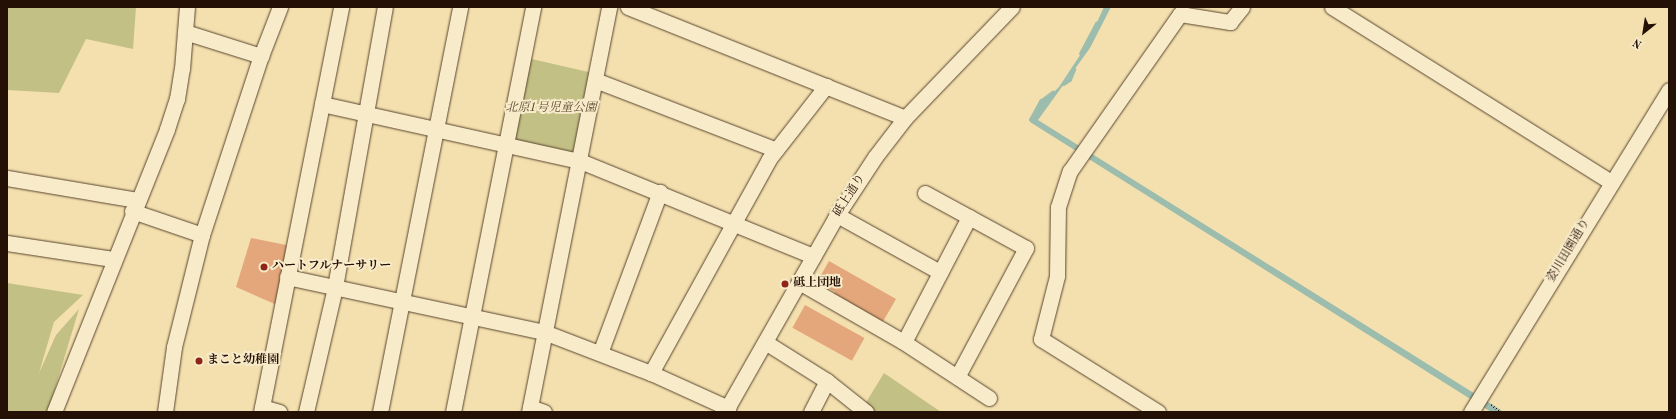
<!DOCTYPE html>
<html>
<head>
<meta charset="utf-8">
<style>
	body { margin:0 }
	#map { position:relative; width:1676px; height:419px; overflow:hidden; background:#f4e0ae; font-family:"Old Standard TT","Noto Serif JP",serif }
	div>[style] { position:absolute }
	.green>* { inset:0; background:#c2c085; transform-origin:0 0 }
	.water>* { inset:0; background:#9cbdad }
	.stream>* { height:3.5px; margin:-1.75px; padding:0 1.75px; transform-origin:1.75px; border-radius:1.75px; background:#9cbdad }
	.building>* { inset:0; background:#e4a77b; transform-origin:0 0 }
	.path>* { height:2px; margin-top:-1px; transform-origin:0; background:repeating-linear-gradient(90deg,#241005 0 1px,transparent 0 3px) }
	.roads { filter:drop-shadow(0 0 1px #58442f) drop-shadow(0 0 1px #58442f) }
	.minor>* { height:15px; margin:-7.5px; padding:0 7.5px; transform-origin:7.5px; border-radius:7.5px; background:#f8ebca }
	.dots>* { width:11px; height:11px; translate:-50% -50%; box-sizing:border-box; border:2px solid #f8ebca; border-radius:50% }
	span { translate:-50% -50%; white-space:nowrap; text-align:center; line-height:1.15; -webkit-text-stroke:4px #f8ebca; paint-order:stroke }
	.park-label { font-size:12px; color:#5b4e32; font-style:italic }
	.street-label { font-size:12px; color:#241005 }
	.poi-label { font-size:12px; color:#241005; font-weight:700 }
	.left { translate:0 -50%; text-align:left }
	.frame { position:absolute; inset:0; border:8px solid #241005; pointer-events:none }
	.north { position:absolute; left:1624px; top:12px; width:40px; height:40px; -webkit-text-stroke:3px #f8ebca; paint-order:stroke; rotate:210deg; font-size:11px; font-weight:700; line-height:16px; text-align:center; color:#241005 }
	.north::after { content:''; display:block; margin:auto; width:14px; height:18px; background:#241005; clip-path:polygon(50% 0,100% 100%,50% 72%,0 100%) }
</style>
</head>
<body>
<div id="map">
	<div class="green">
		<i style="clip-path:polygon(7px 7px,136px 7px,133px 49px,86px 39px,59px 93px,7px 90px)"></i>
		<i style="left:523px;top:57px;width:75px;height:88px;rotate:13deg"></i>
		<i style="clip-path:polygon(7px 283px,83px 295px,54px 322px,39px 373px,56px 335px,79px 309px,48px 412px,7px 412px)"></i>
		<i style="clip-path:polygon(884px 373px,941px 412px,866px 412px,862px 409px)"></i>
	</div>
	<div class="water">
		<i style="clip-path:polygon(1104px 7px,1111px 7px,1090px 48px,1038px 120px,1504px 412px,1491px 412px,1030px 122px,1042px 103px,1059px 87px,1086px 46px)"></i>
	</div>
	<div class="stream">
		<i style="left:1081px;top:54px;width:34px;rotate:-62deg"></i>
		<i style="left:1064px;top:84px;width:7px;rotate:-34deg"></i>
		<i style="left:1070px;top:80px;width:11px;rotate:-68deg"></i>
		<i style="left:1035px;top:122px;width:4px;rotate:-153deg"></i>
		<i style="left:1031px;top:120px;width:21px;rotate:-61deg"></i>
		<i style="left:1041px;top:102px;width:15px;rotate:-37deg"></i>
	</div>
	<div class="building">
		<i style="clip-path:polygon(251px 238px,291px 246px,277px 305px,236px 287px)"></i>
		<i style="clip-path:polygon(829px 261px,896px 299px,881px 325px,832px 298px,835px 292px,817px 282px)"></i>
		<i style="left:805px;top:305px;width:68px;height:26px;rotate:29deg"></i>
	</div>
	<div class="path">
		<i style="left:1491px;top:405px;width:12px;rotate:35deg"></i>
	</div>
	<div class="roads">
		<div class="minor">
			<i style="left:628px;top:7px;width:298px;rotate:21.8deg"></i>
			<i style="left:1332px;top:7px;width:329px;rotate:32.1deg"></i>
			<i style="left:185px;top:32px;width:80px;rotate:17.5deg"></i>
			<i style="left:595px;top:80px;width:194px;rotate:21.1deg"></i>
			<i style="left:322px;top:104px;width:264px;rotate:12.5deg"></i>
			<i style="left:580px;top:161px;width:252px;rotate:22.2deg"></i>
			<i style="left:7px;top:178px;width:132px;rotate:9.6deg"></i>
			<i style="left:925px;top:193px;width:115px;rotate:28.6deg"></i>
			<i style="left:1026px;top:248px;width:146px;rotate:118.1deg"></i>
			<i style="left:132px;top:211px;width:74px;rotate:18.9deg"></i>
			<i style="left:837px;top:215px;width:118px;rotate:29deg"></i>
			<i style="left:7px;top:243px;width:107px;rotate:8.6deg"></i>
			<i style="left:287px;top:277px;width:263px;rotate:12.1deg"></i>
			<i style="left:544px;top:332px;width:115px;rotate:21deg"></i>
			<i style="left:651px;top:373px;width:85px;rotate:24.4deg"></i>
			<i style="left:799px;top:282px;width:119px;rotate:29.8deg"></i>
			<i style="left:902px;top:341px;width:104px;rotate:33.2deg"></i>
			<i style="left:765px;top:342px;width:73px;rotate:32.2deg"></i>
			<i style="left:827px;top:381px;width:50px;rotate:38.5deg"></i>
			<i style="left:904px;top:342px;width:141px;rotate:-62.5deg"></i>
			<i style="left:600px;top:353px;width:172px;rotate:-69.6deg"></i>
			<i style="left:651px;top:373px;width:244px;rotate:-61.1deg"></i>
			<i style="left:769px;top:159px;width:93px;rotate:-52deg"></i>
			<i style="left:262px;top:407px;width:18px;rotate:16deg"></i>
			<i style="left:530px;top:407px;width:15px;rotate:20deg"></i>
			<i style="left:54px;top:412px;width:305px;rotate:-68.2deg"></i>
			<i style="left:167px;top:129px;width:32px;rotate:-72deg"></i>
			<i style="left:177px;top:99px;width:30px;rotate:-81deg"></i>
			<i style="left:182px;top:69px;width:62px;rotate:-85.4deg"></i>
			<i style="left:165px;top:412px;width:66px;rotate:-82.1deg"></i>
			<i style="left:174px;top:347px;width:115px;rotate:-76deg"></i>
			<i style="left:202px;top:235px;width:188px;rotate:-71.8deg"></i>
			<i style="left:261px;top:56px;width:53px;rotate:-68.8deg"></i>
			<i style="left:261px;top:412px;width:413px;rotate:-78.8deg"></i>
			<i style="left:306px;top:412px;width:128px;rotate:-76.9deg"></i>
			<i style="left:335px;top:287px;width:284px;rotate:-79.9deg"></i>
			<i style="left:380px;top:412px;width:413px;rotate:-78.8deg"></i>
			<i style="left:453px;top:412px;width:413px;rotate:-78.8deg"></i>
			<i style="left:529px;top:412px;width:413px;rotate:-78.8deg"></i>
			<i style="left:725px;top:412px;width:223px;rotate:-60.4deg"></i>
			<i style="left:835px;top:218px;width:73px;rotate:-56.7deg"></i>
			<i style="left:875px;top:157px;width:49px;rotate:-52.4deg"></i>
			<i style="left:905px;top:118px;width:154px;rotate:-46.1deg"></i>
			<i style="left:811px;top:412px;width:35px;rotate:-63deg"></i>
			<i style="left:1158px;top:412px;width:138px;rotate:-148deg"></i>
			<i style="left:1041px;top:339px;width:65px;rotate:-75.7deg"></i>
			<i style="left:1057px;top:276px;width:69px;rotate:-89.2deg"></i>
			<i style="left:1058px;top:207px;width:38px;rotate:-72deg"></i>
			<i style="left:1070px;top:171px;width:192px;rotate:-55deg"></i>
			<i style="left:1180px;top:14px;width:51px;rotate:9.1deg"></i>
			<i style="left:1230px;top:22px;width:19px;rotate:-51deg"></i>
			<i style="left:1471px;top:412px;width:378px;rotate:-58.4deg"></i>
		</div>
	</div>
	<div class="dots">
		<i style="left:264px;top:267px;background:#8f2418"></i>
		<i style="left:785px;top:284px;background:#8f2418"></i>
		<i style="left:199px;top:361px;background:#8f2418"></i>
	</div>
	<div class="park-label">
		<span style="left:551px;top:109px">北原1号児童公園</span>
	</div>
	<div class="street-label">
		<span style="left:850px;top:196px;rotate:-57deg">砥上通り</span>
		<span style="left:1569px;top:251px;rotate:-59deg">姿川田園通り</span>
	</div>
	<div class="poi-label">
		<span class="left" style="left:272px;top:267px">ハートフルナーサリー</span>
		<span class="left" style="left:793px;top:284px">砥上団地</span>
		<span class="left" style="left:207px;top:361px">まこと幼稚園</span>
	</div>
	<div class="frame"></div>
	<div class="north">N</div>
</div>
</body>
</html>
